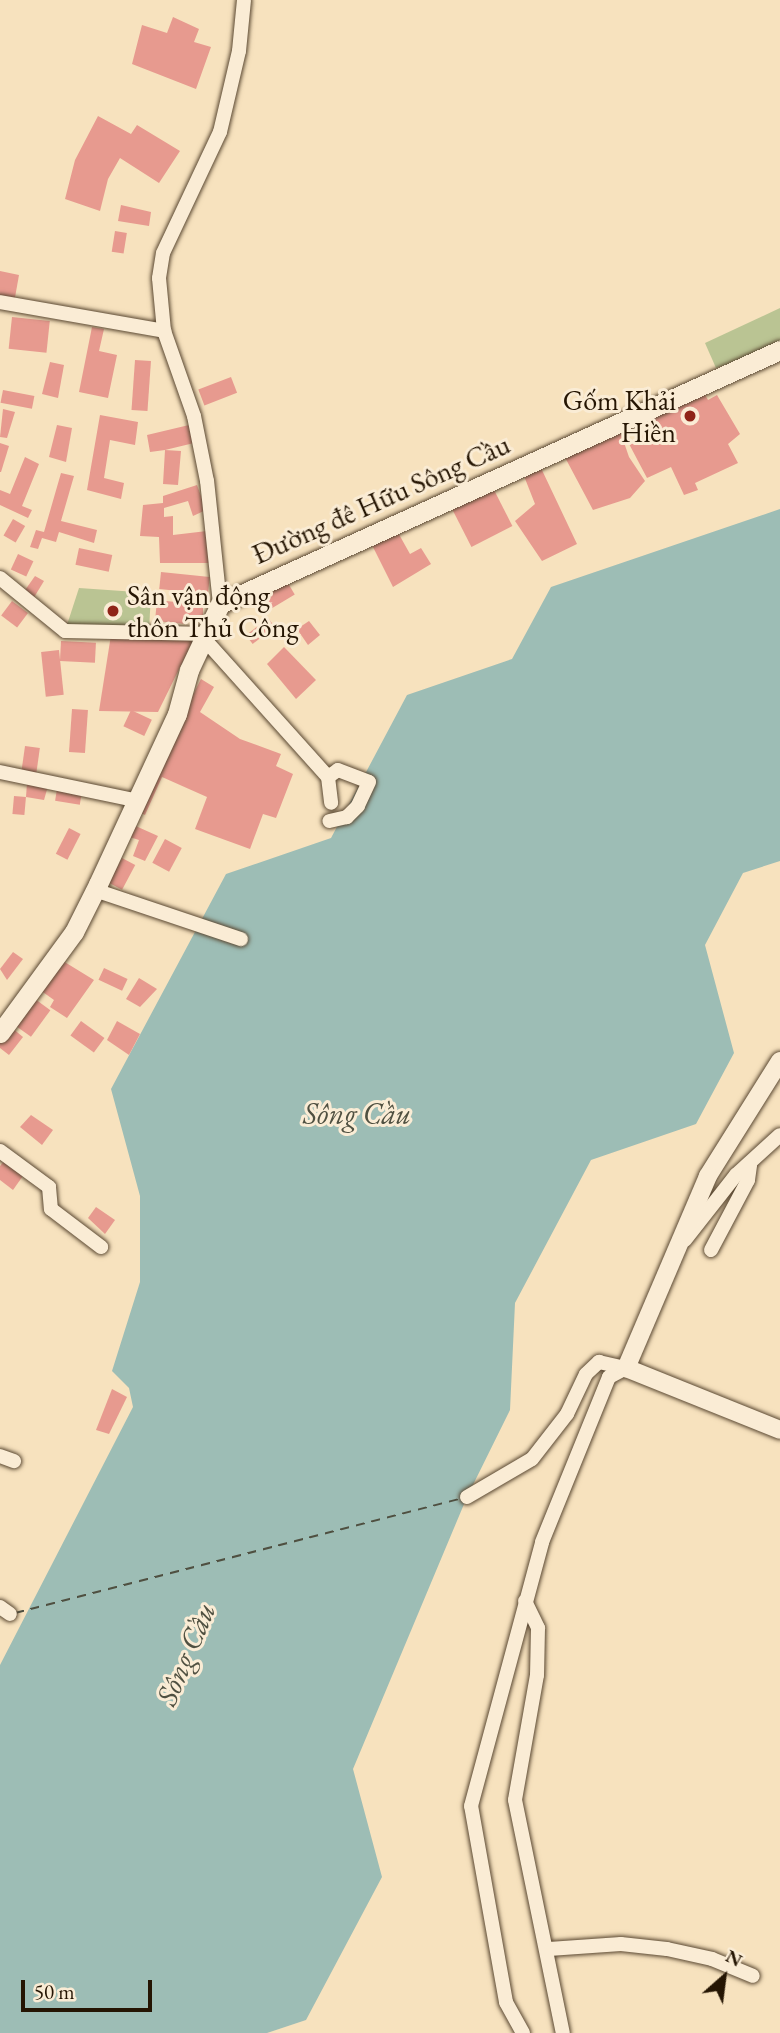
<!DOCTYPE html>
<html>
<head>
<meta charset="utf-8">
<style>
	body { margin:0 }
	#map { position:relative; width:780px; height:2033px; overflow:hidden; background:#f7e2be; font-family:"EB Garamond",serif }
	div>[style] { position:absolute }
	.green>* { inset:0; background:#bac493 }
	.water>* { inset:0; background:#9dbdb5 }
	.ferry>* { height:2px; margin-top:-1px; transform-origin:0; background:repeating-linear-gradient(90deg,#4f5041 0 9px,transparent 0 16px) }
	.building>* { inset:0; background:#e79a8f; transform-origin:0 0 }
	.roads { filter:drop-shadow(0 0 2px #5a4832) drop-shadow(0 0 2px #5a4832) }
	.minor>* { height:14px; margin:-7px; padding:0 7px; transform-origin:7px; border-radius:7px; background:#faecd5 }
	.tertiary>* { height:18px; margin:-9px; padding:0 9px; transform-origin:9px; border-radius:9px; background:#faecd5 }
	.secondary>* { height:19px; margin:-9.5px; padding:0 9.5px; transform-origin:9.5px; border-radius:9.5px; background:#faecd5 }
	.dots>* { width:19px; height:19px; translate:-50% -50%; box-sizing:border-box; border:4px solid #faecd5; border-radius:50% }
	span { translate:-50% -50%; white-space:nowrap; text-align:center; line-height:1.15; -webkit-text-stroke:6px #faecd5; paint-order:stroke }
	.poi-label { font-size:28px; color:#251503 }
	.right { translate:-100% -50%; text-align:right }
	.left { translate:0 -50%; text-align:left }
	.street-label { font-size:28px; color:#251503 }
	.water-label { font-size:30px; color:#4f5041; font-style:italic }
	.north { position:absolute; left:689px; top:1942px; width:70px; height:70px; -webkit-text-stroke:5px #faecd5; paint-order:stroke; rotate:28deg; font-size:19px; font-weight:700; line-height:28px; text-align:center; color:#251503 }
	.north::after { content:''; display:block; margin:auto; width:24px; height:32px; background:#251503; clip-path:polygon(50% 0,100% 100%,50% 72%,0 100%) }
	.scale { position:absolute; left:21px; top:1980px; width:131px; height:32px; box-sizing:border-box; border:4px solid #251503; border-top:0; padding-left:9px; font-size:21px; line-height:24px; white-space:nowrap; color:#251503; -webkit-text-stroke:5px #faecd5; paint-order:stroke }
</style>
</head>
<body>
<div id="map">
	<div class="green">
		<i style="clip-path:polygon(780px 308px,780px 347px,716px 368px,705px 343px)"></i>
		<i style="clip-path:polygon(79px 588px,151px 593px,149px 631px,65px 631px)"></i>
	</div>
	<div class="water">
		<i style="clip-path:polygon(780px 509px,780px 861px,743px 873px,705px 945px,734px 1053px,696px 1124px,591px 1160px,515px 1303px,510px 1410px,467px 1497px,353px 1769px,382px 1877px,306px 2020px,267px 2033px,0 2033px,0 1665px,133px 1407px,129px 1388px,112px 1371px,140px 1282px,140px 1196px,111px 1089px,226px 874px,331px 838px,407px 695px,512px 659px,551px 587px)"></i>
	</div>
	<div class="ferry">
		<i style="left:15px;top:1613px;width:459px;rotate:-14.4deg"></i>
	</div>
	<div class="building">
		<i style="clip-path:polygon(173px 17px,199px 29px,194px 42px,211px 47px,196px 89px,132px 64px,142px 25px,167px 33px)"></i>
		<i style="clip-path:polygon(98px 116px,131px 134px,137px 125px,180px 151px,159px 183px,120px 158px,108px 179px,100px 211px,65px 199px,75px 160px)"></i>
		<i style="clip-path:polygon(121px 205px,151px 212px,149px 226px,118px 221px)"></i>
		<i style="left:115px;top:231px;width:12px;height:21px;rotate:9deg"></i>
		<i style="clip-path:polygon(0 271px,19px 275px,14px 303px,0 300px)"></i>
		<i style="left:12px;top:317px;width:38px;height:32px;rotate:6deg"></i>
		<i style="clip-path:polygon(92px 327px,104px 329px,99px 351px,117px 355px,108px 398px,79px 392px)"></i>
		<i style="left:135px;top:360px;width:16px;height:50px;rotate:4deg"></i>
		<i style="clip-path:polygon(50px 362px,64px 365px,58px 398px,42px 394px)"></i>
		<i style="left:231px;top:377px;width:17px;height:35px;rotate:69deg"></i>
		<i style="left:3px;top:390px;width:32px;height:13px;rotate:11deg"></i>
		<i style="clip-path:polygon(704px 393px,708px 400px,717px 395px,740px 434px,728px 444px,738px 463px,695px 483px,698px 490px,684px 495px,671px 467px,647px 478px,628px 442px,653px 430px,648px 420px)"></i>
		<i style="clip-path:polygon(3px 409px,15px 412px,7px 438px,0 437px)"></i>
		<i style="clip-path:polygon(100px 415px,138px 422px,135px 445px,110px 440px,104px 478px,124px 483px,121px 499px,87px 490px)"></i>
		<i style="clip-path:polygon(617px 422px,629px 457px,645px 481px,630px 498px,593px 510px,560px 448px)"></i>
		<i style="clip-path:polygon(57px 425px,72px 428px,66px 462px,49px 457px)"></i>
		<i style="clip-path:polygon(189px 425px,194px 443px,165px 450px,181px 451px,178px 485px,163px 484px,165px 450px,150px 452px,147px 435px)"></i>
		<i style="clip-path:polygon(0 443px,9px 446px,1px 472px,0 472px)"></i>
		<i style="clip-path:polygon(25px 457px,39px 464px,22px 506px,32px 510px,28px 518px,0 505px,0 490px,10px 494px)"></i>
		<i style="clip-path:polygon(541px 468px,577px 544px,542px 561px,515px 521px,535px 504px,524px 476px)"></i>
		<i style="clip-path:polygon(61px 473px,74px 476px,61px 521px,97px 530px,94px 543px,59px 532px,56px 542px,42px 538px,38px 549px,30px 547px,36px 530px,44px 532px)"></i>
		<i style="clip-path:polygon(197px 485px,206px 510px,193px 516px,188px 501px,164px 508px,164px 517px,173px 516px,173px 535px,207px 531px,211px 563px,160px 563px,159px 537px,140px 536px,143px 505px,163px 503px,163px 496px)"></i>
		<i style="left:492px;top:486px;width:45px;height:46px;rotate:63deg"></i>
		<i style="left:13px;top:519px;width:14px;height:19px;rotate:30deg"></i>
		<i style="clip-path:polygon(396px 529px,410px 554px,421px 548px,431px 564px,393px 587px,371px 543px)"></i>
		<i style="left:79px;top:548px;width:34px;height:17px;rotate:12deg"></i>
		<i style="left:18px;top:554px;width:17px;height:17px;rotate:25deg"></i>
		<i style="left:161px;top:572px;width:49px;height:17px;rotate:6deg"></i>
		<i style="clip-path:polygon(35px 576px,44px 581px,33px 599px,23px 593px)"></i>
		<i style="left:286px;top:580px;width:17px;height:32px;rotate:59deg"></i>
		<i style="clip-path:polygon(157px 600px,203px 605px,203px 618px,186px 615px,186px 624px,155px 621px)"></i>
		<i style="left:12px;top:601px;width:20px;height:18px;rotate:37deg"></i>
		<i style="left:268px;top:618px;width:11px;height:28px;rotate:52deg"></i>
		<i style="clip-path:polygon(309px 621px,320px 635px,308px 645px,297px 629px)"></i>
		<i style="clip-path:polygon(111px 635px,195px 637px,158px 712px,99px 711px)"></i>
		<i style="left:61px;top:641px;width:35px;height:20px;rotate:3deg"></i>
		<i style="clip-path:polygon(284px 647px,316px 680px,296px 699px,267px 664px)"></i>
		<i style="left:59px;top:650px;width:45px;height:18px;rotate:84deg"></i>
		<i style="clip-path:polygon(201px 679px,214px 687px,200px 712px,240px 739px,281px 754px,276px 766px,293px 774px,276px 818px,263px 814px,250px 849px,195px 829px,207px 797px,162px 777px,145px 815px,135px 810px)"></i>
		<i style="left:72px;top:709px;width:16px;height:43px;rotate:4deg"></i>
		<i style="left:131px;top:710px;width:23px;height:18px;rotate:25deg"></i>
		<i style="left:25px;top:746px;width:15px;height:27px;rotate:8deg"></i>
		<i style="clip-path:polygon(27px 783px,48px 786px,44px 800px,26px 797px)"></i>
		<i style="left:57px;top:789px;width:25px;height:12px;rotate:9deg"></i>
		<i style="left:14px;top:796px;width:12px;height:18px;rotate:5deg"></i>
		<i style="clip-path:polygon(129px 823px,158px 836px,145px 861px,133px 856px,139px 840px,123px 835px)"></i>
		<i style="left:69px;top:828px;width:13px;height:29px;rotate:27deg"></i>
		<i style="left:165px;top:839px;width:19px;height:27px;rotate:28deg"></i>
		<i style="left:122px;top:858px;width:15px;height:28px;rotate:28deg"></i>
		<i style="clip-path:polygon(13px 952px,23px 959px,7px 980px,0 969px)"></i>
		<i style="clip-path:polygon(63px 961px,94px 980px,67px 1018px,50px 1007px,54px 1000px,40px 990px)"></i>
		<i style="left:104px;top:968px;width:26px;height:13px;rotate:25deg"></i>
		<i style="clip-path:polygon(139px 978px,157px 989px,140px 1007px,126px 999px)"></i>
		<i style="left:35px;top:999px;width:19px;height:33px;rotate:36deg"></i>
		<i style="left:81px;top:1021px;width:29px;height:18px;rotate:36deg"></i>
		<i style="clip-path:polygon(117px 1021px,140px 1034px,129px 1055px,107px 1040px)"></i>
		<i style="clip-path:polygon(12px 1028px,23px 1037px,9px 1055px,0 1048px,0 1042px)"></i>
		<i style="clip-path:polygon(31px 1115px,53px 1130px,42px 1145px,20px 1127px)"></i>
		<i style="clip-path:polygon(6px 1159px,25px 1173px,13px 1190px,0 1180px,0 1166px)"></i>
		<i style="clip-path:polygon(96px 1207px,115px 1220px,105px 1234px,88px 1218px)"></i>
		<i style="clip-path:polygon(112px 1389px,127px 1397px,109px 1434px,96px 1430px)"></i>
	</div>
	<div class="roads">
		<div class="minor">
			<i style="left:0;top:302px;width:167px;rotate:10deg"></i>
			<i style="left:0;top:578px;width:84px;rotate:39.2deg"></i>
			<i style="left:65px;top:631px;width:144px;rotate:1.2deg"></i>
			<i style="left:220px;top:604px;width:124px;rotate:-96deg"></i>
			<i style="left:207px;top:481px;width:66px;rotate:-101.3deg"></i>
			<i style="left:194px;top:416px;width:90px;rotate:-109.4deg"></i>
			<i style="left:164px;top:331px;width:53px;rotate:-95.4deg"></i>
			<i style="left:159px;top:278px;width:25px;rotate:-81deg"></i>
			<i style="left:163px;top:253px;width:134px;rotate:-64.8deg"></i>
			<i style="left:220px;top:132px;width:83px;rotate:-76.8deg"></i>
			<i style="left:239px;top:51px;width:51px;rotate:-84.4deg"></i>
			<i style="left:206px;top:641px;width:183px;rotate:48.1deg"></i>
			<i style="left:328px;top:777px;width:12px;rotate:-35deg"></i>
			<i style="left:338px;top:770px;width:33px;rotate:21deg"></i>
			<i style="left:369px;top:782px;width:26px;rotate:115deg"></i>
			<i style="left:358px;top:806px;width:16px;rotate:135deg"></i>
			<i style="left:347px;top:817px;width:18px;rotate:167deg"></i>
			<i style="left:0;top:772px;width:137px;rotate:11.8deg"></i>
			<i style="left:328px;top:777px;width:26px;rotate:83deg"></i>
			<i style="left:95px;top:890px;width:154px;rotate:18.6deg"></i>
			<i style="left:0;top:1151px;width:61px;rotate:36.3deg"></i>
			<i style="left:49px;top:1187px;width:22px;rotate:85deg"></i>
			<i style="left:51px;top:1209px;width:63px;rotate:37.2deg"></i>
			<i style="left:685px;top:1240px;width:83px;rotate:-51.9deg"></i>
			<i style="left:736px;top:1175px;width:59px;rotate:-42.3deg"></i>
			<i style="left:711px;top:1250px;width:79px;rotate:-62.1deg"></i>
			<i style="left:748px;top:1180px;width:15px;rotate:-82deg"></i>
			<i style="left:0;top:1456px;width:15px;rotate:20deg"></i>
			<i style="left:467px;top:1497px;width:75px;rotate:-30.3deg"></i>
			<i style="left:532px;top:1459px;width:57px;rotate:-52.1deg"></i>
			<i style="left:567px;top:1414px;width:44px;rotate:-64.6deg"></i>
			<i style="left:586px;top:1374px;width:18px;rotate:-43deg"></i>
			<i style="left:599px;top:1362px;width:28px;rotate:13deg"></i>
			<i style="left:525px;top:1601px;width:30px;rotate:64deg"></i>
			<i style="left:538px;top:1628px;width:47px;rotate:91.2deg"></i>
			<i style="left:537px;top:1675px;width:127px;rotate:100deg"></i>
			<i style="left:515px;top:1800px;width:238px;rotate:78.4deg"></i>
			<i style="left:0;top:1607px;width:12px;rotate:35deg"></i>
			<i style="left:549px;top:1949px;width:72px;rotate:-4deg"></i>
			<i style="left:621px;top:1944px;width:46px;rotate:6.2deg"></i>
			<i style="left:667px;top:1949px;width:46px;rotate:12.5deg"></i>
			<i style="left:712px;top:1959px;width:44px;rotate:22.5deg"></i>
			<i style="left:523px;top:2033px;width:35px;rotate:-119deg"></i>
			<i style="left:506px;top:2002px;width:199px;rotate:-100.1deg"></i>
			<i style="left:471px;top:1806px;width:273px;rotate:-74.9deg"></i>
			<i style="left:542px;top:1542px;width:178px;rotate:-67.9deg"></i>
			<i style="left:609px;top:1377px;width:19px;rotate:-28deg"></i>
		</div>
		<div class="tertiary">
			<i style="left:780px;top:1061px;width:136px;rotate:122.1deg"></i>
			<i style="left:708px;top:1176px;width:209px;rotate:113.1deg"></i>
			<i style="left:626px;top:1368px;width:166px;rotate:21.9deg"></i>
		</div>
		<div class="secondary">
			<i style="left:0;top:1033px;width:125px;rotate:-53.8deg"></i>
			<i style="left:74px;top:932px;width:54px;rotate:-63.4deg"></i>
			<i style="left:98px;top:884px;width:187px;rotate:-65.1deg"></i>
			<i style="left:177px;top:714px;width:46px;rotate:-74.7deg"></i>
			<i style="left:189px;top:670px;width:73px;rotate:-64.8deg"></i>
			<i style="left:220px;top:604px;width:615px;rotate:-24.4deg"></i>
		</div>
	</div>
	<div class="dots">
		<i style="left:690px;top:416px;background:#8f2418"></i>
		<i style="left:113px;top:611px;background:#8f2418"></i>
	</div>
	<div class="poi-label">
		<span class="right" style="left:676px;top:416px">Gốm Khải<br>Hiền</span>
		<span class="left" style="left:127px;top:611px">Sân vận động<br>thôn Thủ Công</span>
	</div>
	<div class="street-label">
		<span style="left:381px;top:499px;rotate:-24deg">Đường đê Hữu Sông Cầu</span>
	</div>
	<div class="water-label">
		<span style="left:357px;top:1114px">Sông Cầu</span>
		<span style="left:186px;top:1654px;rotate:-67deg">Sông Cầu</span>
	</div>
	<div class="north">N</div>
	<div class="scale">50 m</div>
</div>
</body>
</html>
